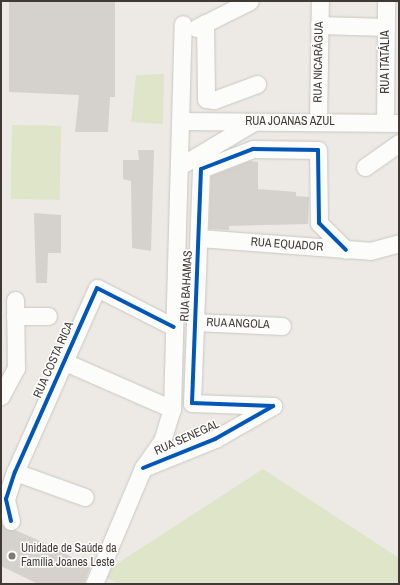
<!DOCTYPE html>
<html>
<head>
<meta charset="utf-8">
<style>
	body { margin:0 }
	#map { position:relative; width:400px; height:585px; overflow:hidden; background:#edeae6; font-family:"Archivo Narrow",sans-serif }
	div>[style] { position:absolute }
	.green>* { inset:0; background:#dee5c8; transform-origin:0 0 }
	.building>* { inset:0; background:#d5d1cd }
	.roads { filter:drop-shadow(0 0 1px #c9c6c2) drop-shadow(0 0 1px #c9c6c2) }
	.street>* { height:17px; margin:-8.5px; padding:0 8.5px; transform-origin:8.5px; border-radius:8.5px; background:#fcfcfb }
	.cycleway>* { height:4px; margin:-2px; padding:0 2px; transform-origin:2px; border-radius:2px; background:#0057b8 }
	.dots>* { width:11px; height:11px; translate:-50% -50%; box-sizing:border-box; border:2px solid #fff; border-radius:50% }
	span { translate:-50% -50%; white-space:nowrap; text-align:center; line-height:1.15; -webkit-text-stroke:3px #fff; paint-order:stroke }
	.street-label { font-size:12px; color:#413a34 }
	.poi-label { font-size:12px; color:#413a34 }
	.left { translate:0 -50%; text-align:left }
	.frame { position:absolute; inset:0; border:2px solid #413a34; pointer-events:none }
</style>
</head>
<body>
<div id="map">
	<div class="green">
		<i style="clip-path:polygon(164px 74px,163px 124px,131px 122px,136px 75px)"></i>
		<i style="left:12px;top:125px;width:49px;height:74px;rotate:1deg"></i>
		<i style="clip-path:polygon(263px 469px,399px 558px,399px 584px,118px 584px,101px 574px)"></i>
	</div>
	<div class="building">
		<i style="clip-path:polygon(9px 1px,115px 1px,115px 97px,110px 97px,108px 132px,75px 132px,79px 95px,9px 92px)"></i>
		<i style="clip-path:polygon(138px 150px,154px 150px,151px 251px,132px 248px,131px 181px,123px 179px,123px 160px,139px 160px)"></i>
		<i style="clip-path:polygon(250px 161px,258px 162px,258px 189px,296px 192px,296px 196px,309px 197px,308px 224px,229px 226px,229px 230px,209px 229px,211px 176px)"></i>
		<i style="clip-path:polygon(34px 213px,61px 215px,61px 253px,48px 253px,47px 283px,36px 283px)"></i>
		<i style="clip-path:polygon(1px 523px,8px 530px,15px 530px,56px 548px,90px 568px,84px 584px,38px 584px,1px 566px)"></i>
	</div>
	<div class="roads">
		<div class="street">
			<i style="left:205px;top:23px;width:76px;rotate:89.2deg"></i>
			<i style="left:206px;top:99px;width:8px;rotate:7deg"></i>
			<i style="left:214px;top:100px;width:46px;rotate:-20.4deg"></i>
			<i style="left:319px;top:25px;width:67px;rotate:1.7deg"></i>
			<i style="left:196px;top:28px;width:60px;rotate:-26.6deg"></i>
			<i style="left:181px;top:121px;width:218px;rotate:0.5deg"></i>
			<i style="left:318px;top:122px;width:121px;rotate:-89.1deg"></i>
			<i style="left:385px;top:123px;width:122px;rotate:-89.5deg"></i>
			<i style="left:180px;top:166px;width:84px;rotate:-30.8deg"></i>
			<i style="left:365px;top:167px;width:42px;rotate:-35.2deg"></i>
			<i style="left:199px;top:238px;width:171px;rotate:4.3deg"></i>
			<i style="left:370px;top:251px;width:30px;rotate:-15deg"></i>
			<i style="left:15px;top:316px;width:33px"></i>
			<i style="left:195px;top:322px;width:87px;rotate:2.6deg"></i>
			<i style="left:65px;top:362px;width:117px;rotate:23.7deg"></i>
			<i style="left:1px;top:396px;width:32px;rotate:-62deg"></i>
			<i style="left:16px;top:368px;width:68px;rotate:-90.8deg"></i>
			<i style="left:143px;top:468px;width:78px;rotate:-21.9deg"></i>
			<i style="left:215px;top:439px;width:67px;rotate:-29.6deg"></i>
			<i style="left:273px;top:406px;width:81px;rotate:-177.9deg"></i>
			<i style="left:192px;top:403px;width:234px;rotate:-87.8deg"></i>
			<i style="left:201px;top:169px;width:56px;rotate:-21deg"></i>
			<i style="left:253px;top:149px;width:65px;rotate:0.9deg"></i>
			<i style="left:318px;top:150px;width:73px;rotate:89.2deg"></i>
			<i style="left:319px;top:223px;width:38px;rotate:45deg"></i>
			<i style="left:15px;top:472px;width:74px;rotate:19.7deg"></i>
			<i style="left:11px;top:521px;width:23px;rotate:-103deg"></i>
			<i style="left:6px;top:499px;width:28px;rotate:-72deg"></i>
			<i style="left:15px;top:472px;width:201px;rotate:-66deg"></i>
			<i style="left:97px;top:288px;width:86px;rotate:26.9deg"></i>
			<i style="left:94px;top:584px;width:126px;rotate:-67.1deg"></i>
			<i style="left:143px;top:468px;width:33px;rotate:-55deg"></i>
			<i style="left:162px;top:441px;width:34px;rotate:-73deg"></i>
			<i style="left:172px;top:409px;width:385px;rotate:-88.4deg"></i>
		</div>
	</div>
	<div class="cycleway">
		<i style="left:143px;top:468px;width:78px;rotate:-21.9deg"></i>
		<i style="left:215px;top:439px;width:67px;rotate:-29.6deg"></i>
		<i style="left:273px;top:406px;width:81px;rotate:-177.9deg"></i>
		<i style="left:192px;top:403px;width:234px;rotate:-87.8deg"></i>
		<i style="left:201px;top:169px;width:56px;rotate:-21deg"></i>
		<i style="left:253px;top:149px;width:65px;rotate:0.9deg"></i>
		<i style="left:318px;top:150px;width:73px;rotate:89.2deg"></i>
		<i style="left:319px;top:223px;width:38px;rotate:45deg"></i>
		<i style="left:11px;top:521px;width:23px;rotate:-103deg"></i>
		<i style="left:6px;top:499px;width:28px;rotate:-72deg"></i>
		<i style="left:15px;top:472px;width:201px;rotate:-66deg"></i>
		<i style="left:97px;top:288px;width:86px;rotate:26.9deg"></i>
	</div>
	<div class="dots">
		<i style="left:12px;top:556px;background:#7d7872"></i>
	</div>
	<div class="street-label">
		<span style="left:319px;top:62px;rotate:-89deg">RUA NICARÁGUA</span>
		<span style="left:386px;top:62px;rotate:-90deg">RUA ITATÁLIA</span>
		<span style="left:290px;top:122px">RUA JOANAS AZUL</span>
		<span style="left:287px;top:245px;rotate:4deg">RUA EQUADOR</span>
		<span style="left:187px;top:286px;rotate:-87deg">RUA BAHAMAS</span>
		<span style="left:238px;top:324px;rotate:2deg">RUA ANGOLA</span>
		<span style="left:54px;top:360px;rotate:-66deg">RUA COSTA RICA</span>
		<span style="left:187px;top:438px;rotate:-24deg">RUA SENEGAL</span>
	</div>
	<div class="poi-label">
		<span class="left" style="left:21px;top:556px">Unidade de Saúde da<br>Família Joanes Leste</span>
	</div>
	<div class="frame"></div>
</div>
</body>
</html>
